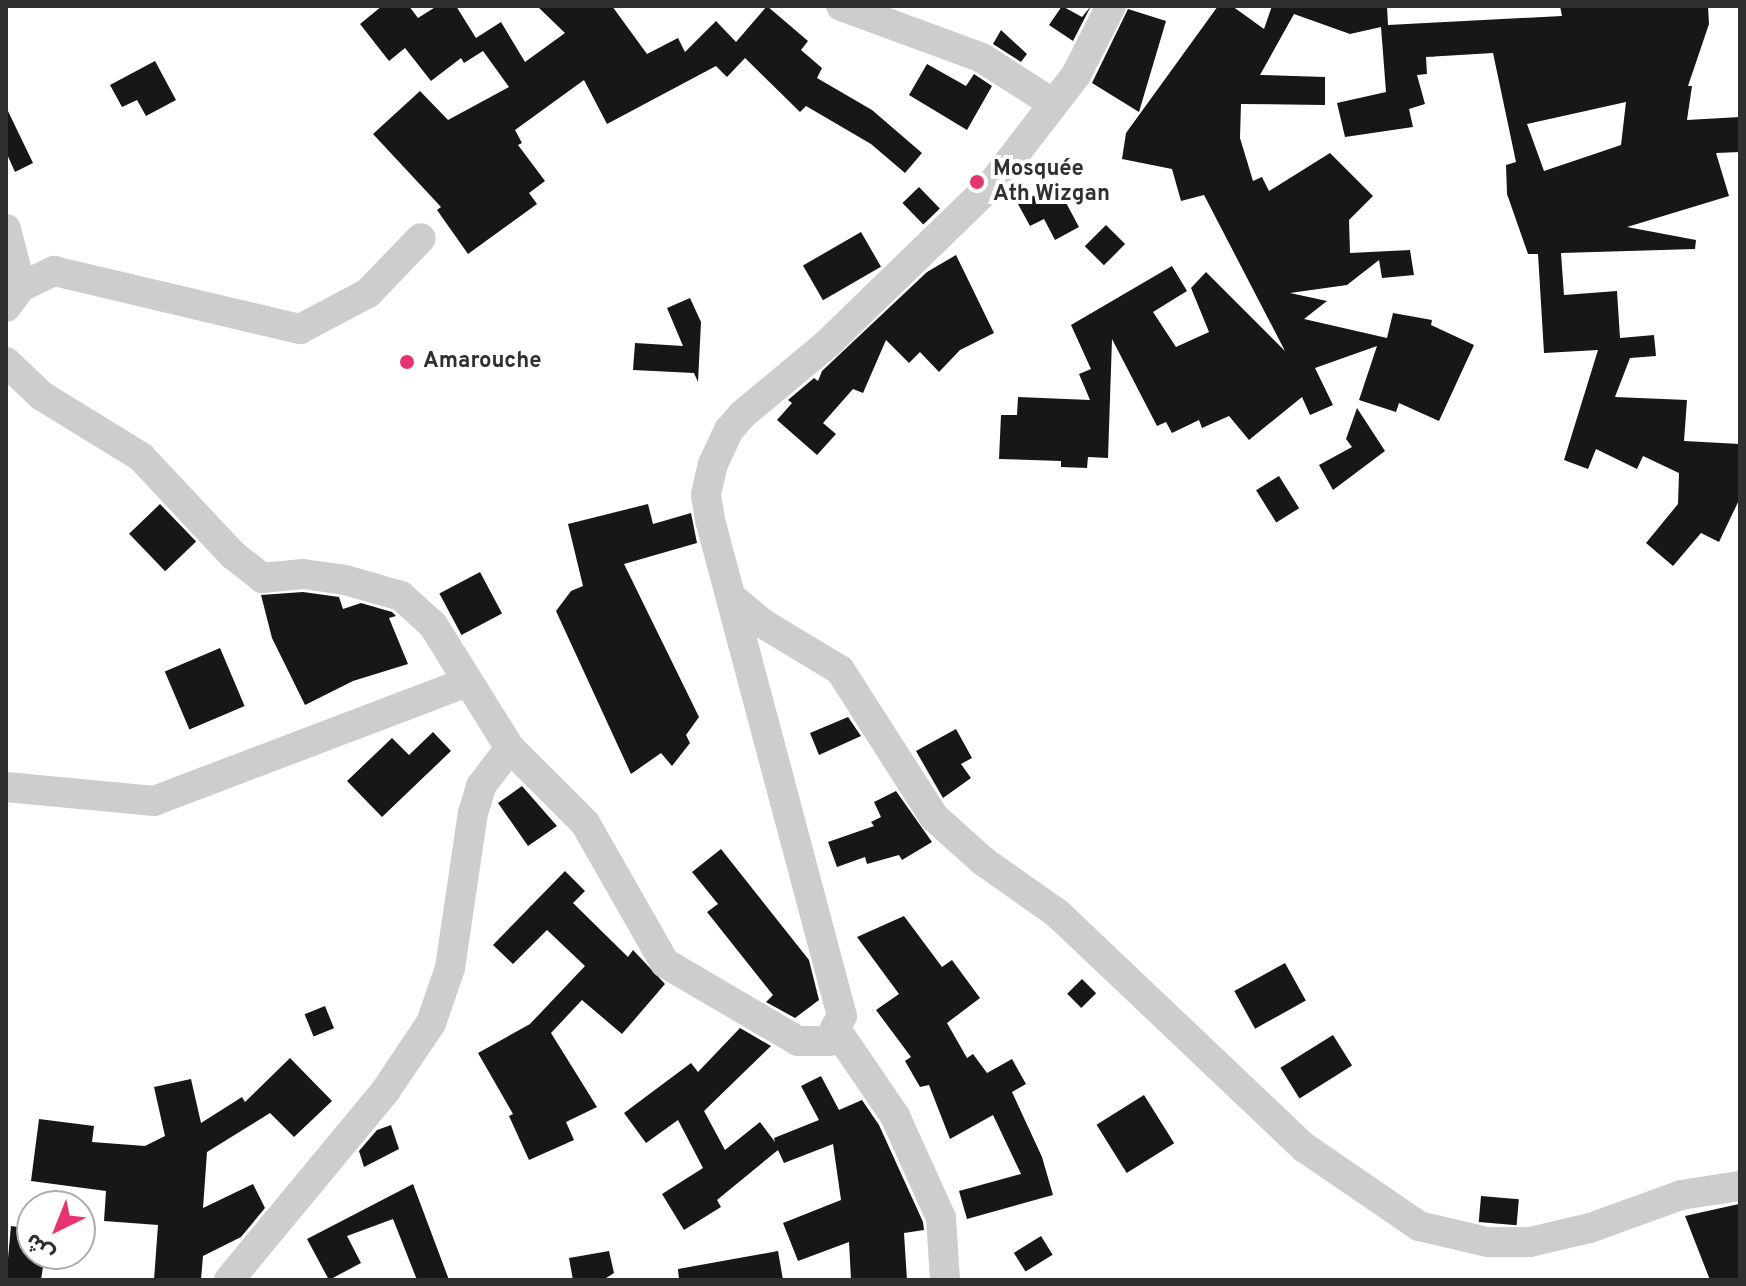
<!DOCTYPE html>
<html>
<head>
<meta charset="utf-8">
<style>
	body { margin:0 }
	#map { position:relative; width:1746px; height:1286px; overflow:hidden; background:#fff; font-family:Overpass,"Noto Sans Arabic",sans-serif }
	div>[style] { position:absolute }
	.building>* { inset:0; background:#171717; transform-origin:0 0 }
	.street>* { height:30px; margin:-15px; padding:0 15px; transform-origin:15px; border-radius:15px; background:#cdcdcd }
	.dots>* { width:22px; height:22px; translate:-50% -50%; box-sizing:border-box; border:4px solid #fff; border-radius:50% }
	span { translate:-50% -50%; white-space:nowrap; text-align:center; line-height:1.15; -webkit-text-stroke:8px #fff; paint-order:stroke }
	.poi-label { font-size:22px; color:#303030; font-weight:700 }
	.left { translate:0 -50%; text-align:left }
	.frame { position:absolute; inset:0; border:8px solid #303030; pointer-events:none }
	.north { position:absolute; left:16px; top:1190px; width:80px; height:80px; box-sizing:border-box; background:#fff; border:2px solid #acacac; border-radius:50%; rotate:223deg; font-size:22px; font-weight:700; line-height:32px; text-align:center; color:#303030 }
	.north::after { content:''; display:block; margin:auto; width:28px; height:36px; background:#e73372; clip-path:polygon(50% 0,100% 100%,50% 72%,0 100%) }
</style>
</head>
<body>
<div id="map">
	<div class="building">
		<i style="clip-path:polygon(382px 6px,409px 6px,418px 18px,437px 6px,456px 6px,476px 38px,501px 22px,525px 62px,565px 33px,537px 6px,612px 6px,647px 54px,678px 38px,685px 52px,716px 21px,736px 42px,767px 6px,808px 41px,801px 50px,822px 68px,817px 78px,872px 110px,922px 153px,905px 173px,871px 144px,806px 106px,800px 112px,745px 58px,727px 77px,716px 66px,607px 124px,584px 80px,515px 130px,522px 143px,518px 145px,545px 181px,529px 193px,537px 204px,468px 254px,437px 210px,441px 207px,373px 134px,420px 91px,448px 120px,509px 87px,483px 51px,464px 63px,461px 58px,431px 81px,405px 48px,389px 61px,360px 24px)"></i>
		<i style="clip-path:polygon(1062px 6px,1082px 17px,1091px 6px,1073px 41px,1049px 25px)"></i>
		<i style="clip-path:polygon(evenodd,1218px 6px,1232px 6px,1264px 29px,1272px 6px,1387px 6px,1388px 25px,1562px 16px,1560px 6px,1708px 6px,1709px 24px,1688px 86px,1692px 86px,1687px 120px,1740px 117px,1740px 152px,1716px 153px,1729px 196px,1627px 227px,1696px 240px,1695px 249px,1561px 253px,1564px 295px,1617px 291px,1620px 338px,1654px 335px,1656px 356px,1630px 358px,1615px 397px,1687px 400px,1684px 441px,1740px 444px,1740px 498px,1719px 542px,1701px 533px,1673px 566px,1646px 543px,1678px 504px,1679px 473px,1643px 456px,1637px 469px,1596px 449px,1588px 469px,1564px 460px,1598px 350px,1544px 353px,1538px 254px,1528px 254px,1507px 194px,1506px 165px,1516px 162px,1493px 53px,1426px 57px,1427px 74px,1417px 75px,1425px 104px,1409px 109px,1413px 127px,1345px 137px,1337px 103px,1386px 92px,1381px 27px,1350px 34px,1294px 14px,1260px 75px,1325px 77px,1325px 105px,1241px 104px,1240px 138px,1253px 181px,1262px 177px,1269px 191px,1330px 153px,1373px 196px,1349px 220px,1350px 253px,1410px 250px,1414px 275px,1382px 278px,1379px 260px,1347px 285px,1290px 293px,1327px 301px,1304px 319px,1387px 338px,1393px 313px,1432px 320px,1431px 325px,1474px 345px,1439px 421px,1399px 403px,1396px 412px,1359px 400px,1377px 346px,1315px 368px,1333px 405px,1310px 415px,1302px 397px,1249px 440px,1229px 416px,1202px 428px,1199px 420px,1172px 433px,1166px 422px,1157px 426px,1112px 339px,1108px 458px,1088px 457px,1087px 468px,1061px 467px,1061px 461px,999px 459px,1001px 415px,1017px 415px,1018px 397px,1090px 400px,1079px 374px,1091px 369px,1071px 325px,1172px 266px,1187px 291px,1153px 312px,1176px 347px,1209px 332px,1191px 288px,1206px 272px,1285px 351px,1204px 195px,1181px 201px,1172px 169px,1122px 159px,1126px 133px,1218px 6px,1626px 102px,1621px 145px,1544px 171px,1527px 124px,1626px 102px)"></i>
		<i style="clip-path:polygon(1128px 9px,1166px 21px,1139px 112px,1092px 83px)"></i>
		<i style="clip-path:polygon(1001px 30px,1027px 54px,1021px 62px,993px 44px)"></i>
		<i style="clip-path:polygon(155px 61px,176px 100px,146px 116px,137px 100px,122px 107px,110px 85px)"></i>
		<i style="clip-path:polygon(927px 64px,966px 86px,974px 74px,992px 86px,967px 130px,909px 95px)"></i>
		<i style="clip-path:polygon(6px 107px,33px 163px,15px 172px,6px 152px)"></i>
		<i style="clip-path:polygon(1056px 184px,1079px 227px,1055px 240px,1044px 219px,1030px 226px,1018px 204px)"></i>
		<i style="left:919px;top:187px;width:30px;height:23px;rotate:46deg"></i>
		<i style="left:1106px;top:225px;width:27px;height:30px;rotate:45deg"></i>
		<i style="left:861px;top:232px;width:40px;height:67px;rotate:60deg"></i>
		<i style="clip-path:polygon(956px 255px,994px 333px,960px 350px,939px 372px,920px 352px,909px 363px,886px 340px,863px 393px,853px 389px,823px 423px,836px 434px,817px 455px,777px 420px,792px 403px,788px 400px,814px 378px,818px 381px,822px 371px,927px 272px)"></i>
		<i style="clip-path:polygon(690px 298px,701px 322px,698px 382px,694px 373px,633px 370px,635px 343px,683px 346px,667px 308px)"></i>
		<i style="clip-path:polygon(1357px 408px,1385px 451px,1333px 490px,1319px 465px,1352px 447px,1346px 439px)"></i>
		<i style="left:1279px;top:476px;width:38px;height:27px;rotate:58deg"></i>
		<i style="left:160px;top:504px;width:52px;height:43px;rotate:46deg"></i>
		<i style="clip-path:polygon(648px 504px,653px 524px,691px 513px,697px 543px,624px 564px,699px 717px,686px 735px,690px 743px,672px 766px,661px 753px,631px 774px,556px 611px,571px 591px,583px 586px,568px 524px)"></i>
		<i style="left:480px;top:572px;width:47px;height:46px;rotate:62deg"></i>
		<i style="clip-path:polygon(303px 592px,339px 597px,343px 609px,361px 603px,392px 612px,396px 616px,389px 618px,408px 664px,353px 681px,305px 705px,272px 638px,261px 595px)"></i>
		<i style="left:220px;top:648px;width:63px;height:60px;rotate:67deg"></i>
		<i style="clip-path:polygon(848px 717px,861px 736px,819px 755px,810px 733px)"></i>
		<i style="clip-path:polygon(956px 729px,972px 758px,961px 764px,971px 778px,943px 798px,916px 751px)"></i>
		<i style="clip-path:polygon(433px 732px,451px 751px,382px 817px,347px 781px,392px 738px,409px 755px)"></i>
		<i style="clip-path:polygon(522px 786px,557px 826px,528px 846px,498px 803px)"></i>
		<i style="clip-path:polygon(896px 791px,932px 842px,902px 860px,899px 855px,867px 864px,865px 857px,837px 867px,828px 842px,874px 826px,871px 822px,881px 817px,874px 802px)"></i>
		<i style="clip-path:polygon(721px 849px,809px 960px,819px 1000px,795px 1018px,766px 1002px,773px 995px,707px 912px,718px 904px,692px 872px)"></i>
		<i style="clip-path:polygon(565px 871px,585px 891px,573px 903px,628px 957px,633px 950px,665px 984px,622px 1034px,582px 1000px,551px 1033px,597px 1107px,566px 1122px,574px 1140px,529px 1160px,509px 1116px,513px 1114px,478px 1053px,530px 1024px,585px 966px,547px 930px,513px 964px,493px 945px)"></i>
		<i style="clip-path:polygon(904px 916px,942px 967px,952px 960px,980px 998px,947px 1023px,967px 1058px,973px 1054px,987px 1073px,1012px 1059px,1026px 1084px,1012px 1092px,1042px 1157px,1053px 1195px,967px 1219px,959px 1191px,1021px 1174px,993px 1115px,950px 1139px,929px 1085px,920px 1087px,905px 1061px,911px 1057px,876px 1010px,899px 994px,857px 937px)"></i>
		<i style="left:1285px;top:963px;width:43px;height:58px;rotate:61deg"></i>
		<i style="left:1082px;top:979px;width:20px;height:21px;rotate:45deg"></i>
		<i style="left:325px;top:1006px;width:24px;height:22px;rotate:68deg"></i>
		<i style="clip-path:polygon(740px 1028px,771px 1046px,704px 1111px,725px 1150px,760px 1122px,775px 1142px,774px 1138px,819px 1120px,801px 1086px,821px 1076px,839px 1110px,862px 1100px,879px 1125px,923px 1222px,924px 1230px,904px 1233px,907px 1280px,851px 1280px,849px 1242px,798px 1261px,783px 1223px,841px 1200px,833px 1144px,784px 1163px,778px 1150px,717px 1200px,721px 1207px,684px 1230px,662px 1194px,703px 1168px,678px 1120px,646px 1143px,624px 1113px,691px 1063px,698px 1072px)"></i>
		<i style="left:1333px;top:1035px;width:36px;height:62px;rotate:58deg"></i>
		<i style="clip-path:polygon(290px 1058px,332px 1101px,294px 1137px,270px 1113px,207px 1152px,203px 1208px,253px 1184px,265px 1208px,241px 1237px,203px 1256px,201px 1280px,154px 1280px,158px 1225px,104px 1221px,106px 1191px,31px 1181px,39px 1119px,94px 1126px,92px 1142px,145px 1146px,165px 1136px,154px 1087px,191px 1079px,201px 1123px,242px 1097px,245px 1102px)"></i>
		<i style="left:1144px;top:1095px;width:57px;height:56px;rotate:58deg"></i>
		<i style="clip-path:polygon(391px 1125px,399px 1149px,364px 1167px,359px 1151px,377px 1130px)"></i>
		<i style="clip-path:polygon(413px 1184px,449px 1280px,417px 1280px,393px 1219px,347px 1236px,361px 1263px,329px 1280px,307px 1239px)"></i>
		<i style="left:1481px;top:1196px;width:38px;height:26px;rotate:5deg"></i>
		<i style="clip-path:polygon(1739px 1204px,1740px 1280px,1710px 1280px,1685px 1216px)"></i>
		<i style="clip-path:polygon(11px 1226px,32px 1229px,32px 1254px,45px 1254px,41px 1280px,6px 1280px)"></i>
		<i style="left:1041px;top:1236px;width:22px;height:32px;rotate:58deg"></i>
		<i style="clip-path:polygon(609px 1251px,614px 1273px,603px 1280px,573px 1280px,569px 1258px)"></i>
		<i style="clip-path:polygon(778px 1251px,783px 1280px,679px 1280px,678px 1269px)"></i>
	</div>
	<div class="street">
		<i style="left:841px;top:6px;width:150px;rotate:20.2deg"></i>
		<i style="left:982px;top:58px;width:85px;rotate:32.6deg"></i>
		<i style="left:6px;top:229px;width:60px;rotate:75.5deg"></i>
		<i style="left:6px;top:307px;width:25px;rotate:-53deg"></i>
		<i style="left:21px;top:287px;width:37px;rotate:-26deg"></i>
		<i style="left:54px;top:271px;width:253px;rotate:13.3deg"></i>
		<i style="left:300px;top:329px;width:77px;rotate:-27.9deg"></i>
		<i style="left:368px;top:293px;width:76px;rotate:-46.1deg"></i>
		<i style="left:6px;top:362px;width:50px;rotate:43.4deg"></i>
		<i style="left:42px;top:396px;width:116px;rotate:31.6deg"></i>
		<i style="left:141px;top:457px;width:134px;rotate:46.8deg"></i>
		<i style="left:233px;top:555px;width:37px;rotate:38deg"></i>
		<i style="left:262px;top:578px;width:41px;rotate:-5.6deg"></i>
		<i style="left:303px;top:574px;width:42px;rotate:8.1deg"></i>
		<i style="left:345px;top:580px;width:58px;rotate:15.9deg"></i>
		<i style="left:401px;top:596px;width:43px;rotate:42.2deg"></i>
		<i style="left:433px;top:625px;width:145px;rotate:58deg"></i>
		<i style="left:731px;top:597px;width:40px;rotate:40deg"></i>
		<i style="left:762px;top:623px;width:91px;rotate:31.1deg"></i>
		<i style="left:840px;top:670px;width:174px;rotate:57.4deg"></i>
		<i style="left:934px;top:817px;width:66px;rotate:41.9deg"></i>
		<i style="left:983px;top:861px;width:92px;rotate:35.2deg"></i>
		<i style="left:1058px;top:914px;width:340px;rotate:43.5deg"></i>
		<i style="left:1305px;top:1148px;width:138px;rotate:34.4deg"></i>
		<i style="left:1419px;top:1226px;width:70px;rotate:13.2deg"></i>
		<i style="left:1487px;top:1242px;width:43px"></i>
		<i style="left:1530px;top:1242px;width:62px;rotate:-13.1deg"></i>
		<i style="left:1590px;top:1228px;width:97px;rotate:-19.9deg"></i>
		<i style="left:1681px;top:1195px;width:60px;rotate:-8.7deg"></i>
		<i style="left:6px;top:787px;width:149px;rotate:5.4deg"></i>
		<i style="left:154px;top:801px;width:335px;rotate:-20.8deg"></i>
		<i style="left:835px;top:1028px;width:107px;rotate:55.7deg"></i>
		<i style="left:895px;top:1116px;width:112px;rotate:65.7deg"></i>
		<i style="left:941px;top:1218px;width:62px;rotate:86.3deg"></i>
		<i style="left:229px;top:1280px;width:246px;rotate:-50.4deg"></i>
		<i style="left:386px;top:1090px;width:81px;rotate:-56.1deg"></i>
		<i style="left:431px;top:1023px;width:58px;rotate:-70.9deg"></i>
		<i style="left:450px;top:968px;width:157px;rotate:-81.6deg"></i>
		<i style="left:473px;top:813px;width:28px;rotate:-73deg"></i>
		<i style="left:481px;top:786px;width:48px;rotate:-52.7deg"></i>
		<i style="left:510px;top:748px;width:106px;rotate:45deg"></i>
		<i style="left:585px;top:823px;width:161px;rotate:60.3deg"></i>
		<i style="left:665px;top:963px;width:154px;rotate:30.4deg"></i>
		<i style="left:798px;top:1041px;width:31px"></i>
		<i style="left:829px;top:1041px;width:28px;rotate:-63deg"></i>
		<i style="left:842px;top:1016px;width:513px;rotate:-104.9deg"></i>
		<i style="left:710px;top:520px;width:26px;rotate:-99deg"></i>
		<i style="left:706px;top:494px;width:31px;rotate:-77deg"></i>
		<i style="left:713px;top:464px;width:38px;rotate:-65deg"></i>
		<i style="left:729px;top:430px;width:21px;rotate:-49deg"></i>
		<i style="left:743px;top:414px;width:109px;rotate:-39.8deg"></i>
		<i style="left:827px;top:344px;width:230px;rotate:-44.1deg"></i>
		<i style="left:992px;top:184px;width:138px;rotate:-52.4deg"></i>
		<i style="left:1076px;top:75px;width:77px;rotate:-63.1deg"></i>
	</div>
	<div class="dots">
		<i style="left:977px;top:182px;background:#e73372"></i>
		<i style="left:407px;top:362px;background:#e73372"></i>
	</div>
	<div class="poi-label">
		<span class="left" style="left:993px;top:182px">Mosquée<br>Ath Wizgan</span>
		<span class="left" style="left:423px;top:362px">Amarouche</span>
	</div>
	<div class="frame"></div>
	<div class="north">ش</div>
</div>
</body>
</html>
